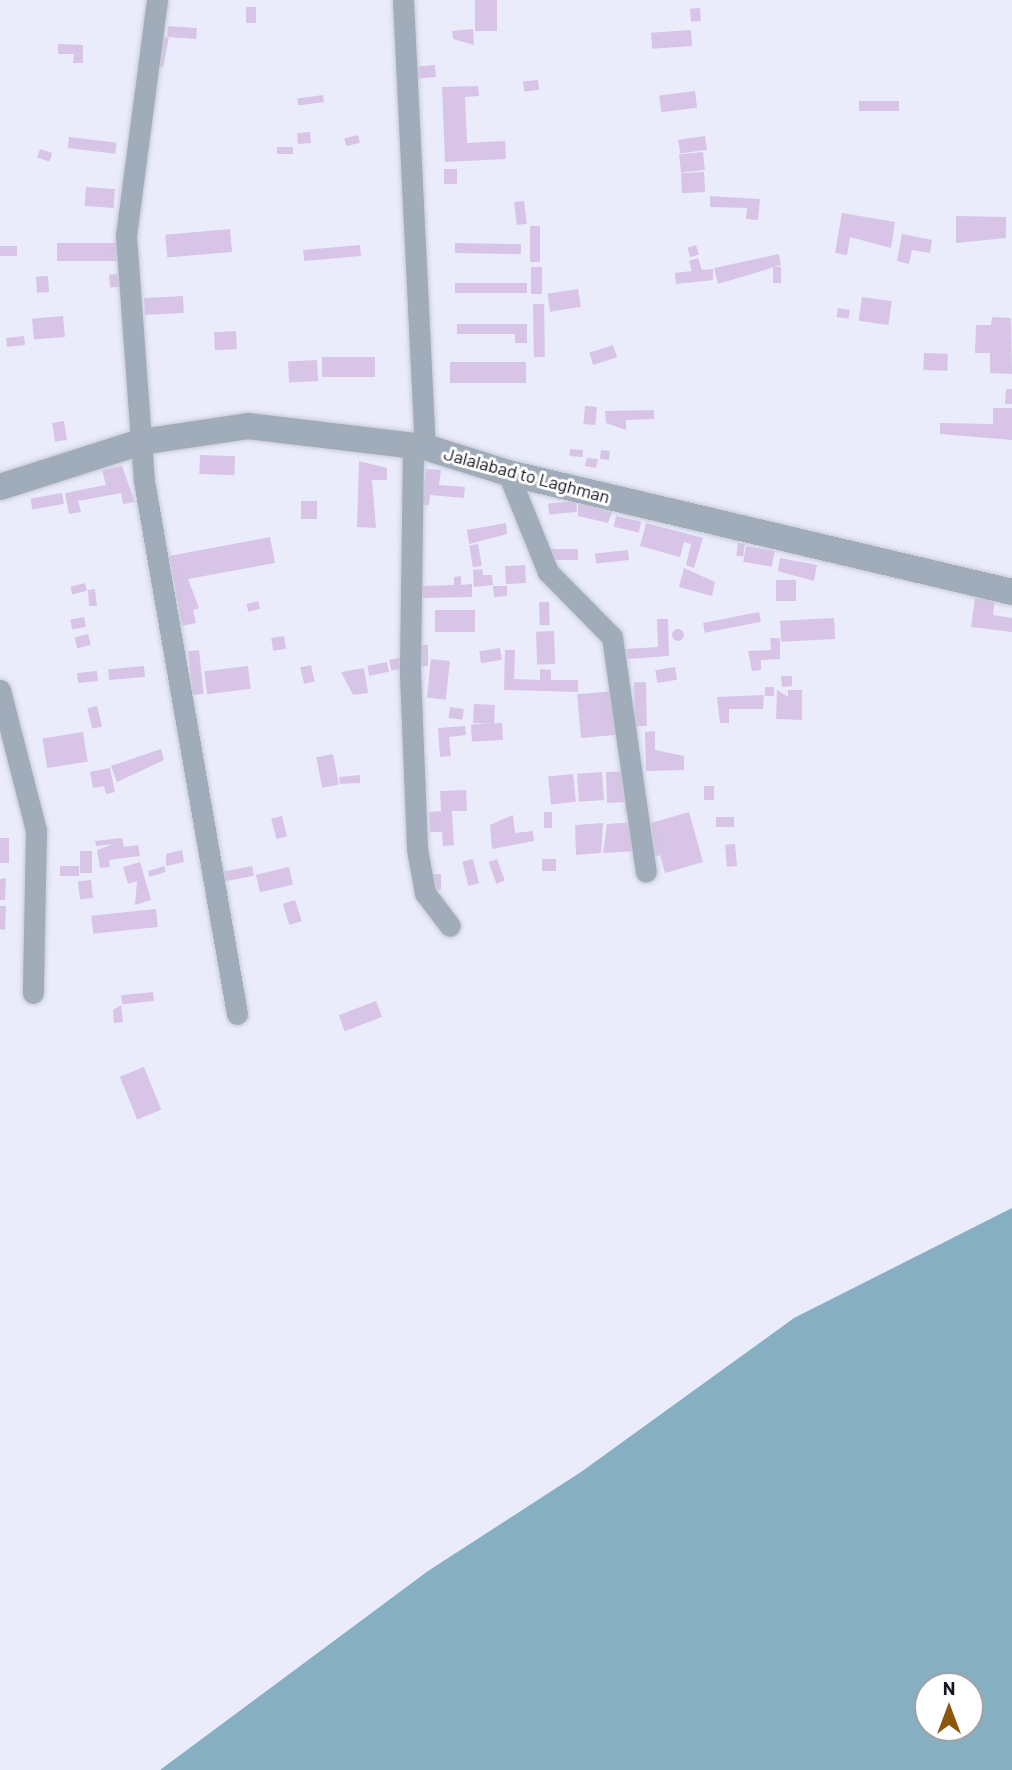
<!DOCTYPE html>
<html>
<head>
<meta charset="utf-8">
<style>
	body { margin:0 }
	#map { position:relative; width:1012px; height:1770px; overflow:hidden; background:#eaecfc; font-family:Barlow,sans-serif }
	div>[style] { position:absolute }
	.water>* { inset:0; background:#86b0c1 }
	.building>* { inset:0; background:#d8c4e6; transform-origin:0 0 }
	.round { border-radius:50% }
	.roads { filter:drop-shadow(0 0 2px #c8cad9) drop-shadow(0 0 2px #c8cad9) }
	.minor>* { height:21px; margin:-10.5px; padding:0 10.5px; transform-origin:10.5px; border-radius:10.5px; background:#a1acba }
	.tertiary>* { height:26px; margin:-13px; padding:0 13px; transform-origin:13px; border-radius:13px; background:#a1acba }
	span { translate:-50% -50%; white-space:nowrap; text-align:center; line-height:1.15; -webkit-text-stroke:6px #fff; paint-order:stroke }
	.street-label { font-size:18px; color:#15161f }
	.north { position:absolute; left:914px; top:1672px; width:70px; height:70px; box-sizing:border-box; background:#fff; border:2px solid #a1a2a5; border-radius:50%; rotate:0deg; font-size:19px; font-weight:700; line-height:28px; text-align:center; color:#15161f }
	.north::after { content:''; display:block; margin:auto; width:24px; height:32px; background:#8e560c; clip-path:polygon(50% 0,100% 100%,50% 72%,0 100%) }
</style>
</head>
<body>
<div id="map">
	<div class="water">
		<i style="clip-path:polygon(evenodd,1012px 1208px,1012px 1770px,160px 1770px,428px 1571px,581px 1472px,794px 1318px,1012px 1208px,928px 1686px,970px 1686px,970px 1728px,928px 1728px,928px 1686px)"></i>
	</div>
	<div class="building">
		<i style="left:475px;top:0;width:22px;height:31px"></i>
		<i style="left:246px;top:7px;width:10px;height:16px"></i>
		<i style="left:700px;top:8px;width:13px;height:10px;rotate:86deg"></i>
		<i style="left:168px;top:26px;width:29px;height:11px;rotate:4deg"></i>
		<i style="clip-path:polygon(473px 29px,474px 45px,453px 39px,452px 31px)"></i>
		<i style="left:691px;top:30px;width:16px;height:40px;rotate:86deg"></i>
		<i style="left:159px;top:36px;width:10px;height:30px;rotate:11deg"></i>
		<i style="clip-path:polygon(58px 44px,83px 45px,83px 63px,73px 63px,74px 54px,58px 54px)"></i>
		<i style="left:435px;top:65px;width:12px;height:23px;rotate:85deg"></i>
		<i style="left:538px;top:80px;width:10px;height:15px;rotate:84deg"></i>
		<i style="clip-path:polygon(478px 86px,479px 96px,465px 97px,467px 143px,505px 141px,506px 159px,445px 162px,442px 87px)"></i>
		<i style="left:695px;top:91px;width:17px;height:36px;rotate:83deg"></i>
		<i style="left:323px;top:95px;width:7px;height:26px;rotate:82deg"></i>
		<i style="left:899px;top:101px;width:10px;height:40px;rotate:90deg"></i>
		<i style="left:310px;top:132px;width:11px;height:13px;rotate:85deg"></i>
		<i style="left:358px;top:135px;width:8px;height:14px;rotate:76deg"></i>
		<i style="left:705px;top:136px;width:14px;height:27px;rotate:82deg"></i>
		<i style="left:69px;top:137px;width:48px;height:11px;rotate:7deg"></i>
		<i style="left:293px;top:147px;width:7px;height:16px;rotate:90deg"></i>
		<i style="left:40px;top:149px;width:13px;height:9px;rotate:18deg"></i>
		<i style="left:703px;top:152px;width:18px;height:24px;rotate:84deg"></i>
		<i style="left:444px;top:169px;width:13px;height:15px"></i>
		<i style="left:704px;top:172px;width:20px;height:23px;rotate:87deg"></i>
		<i style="left:86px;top:187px;width:29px;height:19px;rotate:4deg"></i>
		<i style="clip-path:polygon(710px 196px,760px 199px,758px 220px,746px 219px,747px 208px,710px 207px)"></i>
		<i style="left:524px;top:201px;width:23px;height:10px;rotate:83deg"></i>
		<i style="clip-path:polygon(842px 213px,895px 222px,891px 248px,850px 237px,847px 255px,835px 253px)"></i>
		<i style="clip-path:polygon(956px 216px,1006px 217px,1006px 238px,956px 243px)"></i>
		<i style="left:530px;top:226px;width:10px;height:36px"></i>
		<i style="left:230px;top:229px;width:23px;height:65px;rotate:85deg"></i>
		<i style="clip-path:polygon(902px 234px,932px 240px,930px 253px,912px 250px,909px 264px,897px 261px)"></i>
		<i style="left:117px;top:243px;width:18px;height:60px;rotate:90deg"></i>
		<i style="left:455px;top:243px;width:66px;height:10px;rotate:1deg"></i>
		<i style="left:360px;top:245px;width:11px;height:57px;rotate:85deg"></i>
		<i style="left:696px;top:245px;width:10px;height:9px;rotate:73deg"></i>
		<i style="left:0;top:246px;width:17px;height:10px"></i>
		<i style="clip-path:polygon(779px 254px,781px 265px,718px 284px,714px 268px)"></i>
		<i style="clip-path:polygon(698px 258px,702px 270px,713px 269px,713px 280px,676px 284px,675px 273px,692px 271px,689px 261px)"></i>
		<i style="left:531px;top:267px;width:11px;height:27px"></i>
		<i style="left:773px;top:267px;width:8px;height:16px"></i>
		<i style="left:118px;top:274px;width:13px;height:9px;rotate:86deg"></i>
		<i style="left:48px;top:276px;width:16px;height:12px;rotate:86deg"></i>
		<i style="left:455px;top:283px;width:72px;height:10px"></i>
		<i style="left:578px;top:289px;width:18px;height:31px;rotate:81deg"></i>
		<i style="left:183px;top:296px;width:17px;height:39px;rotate:87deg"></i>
		<i style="left:862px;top:297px;width:30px;height:24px;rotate:8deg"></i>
		<i style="left:544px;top:304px;width:53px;height:11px;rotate:89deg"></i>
		<i style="left:838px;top:308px;width:12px;height:9px;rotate:9deg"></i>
		<i style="left:63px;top:316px;width:21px;height:31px;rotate:85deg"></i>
		<i style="clip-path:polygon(992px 317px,1011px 318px,1012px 374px,990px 373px,990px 353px,975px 353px,976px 325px,991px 325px)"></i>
		<i style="clip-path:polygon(457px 324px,527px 324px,527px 343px,515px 343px,515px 334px,457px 334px)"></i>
		<i style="left:236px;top:331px;width:18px;height:22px;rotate:87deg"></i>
		<i style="left:24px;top:336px;width:9px;height:18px;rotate:84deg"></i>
		<i style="left:613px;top:345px;width:13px;height:25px;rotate:72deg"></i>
		<i style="left:924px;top:353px;width:24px;height:17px;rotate:2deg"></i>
		<i style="left:322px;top:357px;width:53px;height:20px"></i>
		<i style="left:317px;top:360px;width:21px;height:29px;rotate:87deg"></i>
		<i style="left:450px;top:362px;width:76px;height:21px"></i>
		<i style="clip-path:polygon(1006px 389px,1012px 389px,1012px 404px,1005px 404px)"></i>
		<i style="left:585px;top:406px;width:12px;height:18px;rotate:5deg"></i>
		<i style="clip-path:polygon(993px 408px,1012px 408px,1012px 440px,940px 434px,940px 423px,993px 424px)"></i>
		<i style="clip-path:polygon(654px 410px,654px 419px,626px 420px,626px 430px,606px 423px,605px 411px)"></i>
		<i style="left:64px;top:421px;width:19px;height:12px;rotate:81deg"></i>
		<i style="left:570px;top:449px;width:13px;height:7px;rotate:4deg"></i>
		<i style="left:601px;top:450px;width:9px;height:9px;rotate:6deg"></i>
		<i style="left:200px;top:455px;width:35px;height:19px;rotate:2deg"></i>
		<i style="clip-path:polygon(587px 458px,598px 459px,596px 468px,585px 466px)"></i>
		<i style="clip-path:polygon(359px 461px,387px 468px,387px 480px,372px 480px,376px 528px,357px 527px)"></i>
		<i style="clip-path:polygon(122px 466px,135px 502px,123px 504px,121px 493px,78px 501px,81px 512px,69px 514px,65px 493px,106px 485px,102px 470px)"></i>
		<i style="clip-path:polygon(426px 469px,441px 470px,439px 485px,465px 487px,464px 498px,430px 495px,429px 505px,422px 505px)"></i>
		<i style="left:62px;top:493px;width:11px;height:32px;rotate:80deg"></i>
		<i style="left:301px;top:501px;width:16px;height:18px"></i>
		<i style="left:576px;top:501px;width:11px;height:28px;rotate:85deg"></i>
		<i style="clip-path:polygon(578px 501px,612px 512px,608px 523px,578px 516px)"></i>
		<i style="left:616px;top:516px;width:26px;height:11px;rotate:13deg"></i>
		<i style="clip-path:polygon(506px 523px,507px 534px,469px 544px,467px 530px)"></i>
		<i style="clip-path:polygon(646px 523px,703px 538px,694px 568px,686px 565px,691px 544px,684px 542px,680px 557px,640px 546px)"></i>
		<i style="clip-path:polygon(270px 537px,275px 563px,188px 579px,199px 608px,193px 610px,196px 623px,182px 626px,169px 556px)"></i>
		<i style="left:738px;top:543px;width:7px;height:13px;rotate:8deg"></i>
		<i style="left:478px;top:544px;width:22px;height:9px;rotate:80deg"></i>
		<i style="left:746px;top:546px;width:29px;height:16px;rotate:10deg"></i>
		<i style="left:578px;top:549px;width:11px;height:29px;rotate:90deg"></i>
		<i style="left:628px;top:550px;width:10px;height:33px;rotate:84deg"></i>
		<i style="clip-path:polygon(780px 558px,817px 565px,814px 581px,778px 571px)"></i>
		<i style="left:525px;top:565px;width:18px;height:20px;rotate:87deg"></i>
		<i style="clip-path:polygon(684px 568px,715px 582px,712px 596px,679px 587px)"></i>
		<i style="clip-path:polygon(482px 569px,483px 575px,492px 575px,493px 585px,474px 587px,473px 570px)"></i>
		<i style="clip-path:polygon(461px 576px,461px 585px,472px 584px,472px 597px,422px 598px,422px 586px,454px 585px,454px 577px)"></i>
		<i style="left:776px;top:580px;width:20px;height:21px"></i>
		<i style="left:85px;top:583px;width:8px;height:15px;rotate:76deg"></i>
		<i style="clip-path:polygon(493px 586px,507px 586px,507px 596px,494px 597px)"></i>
		<i style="clip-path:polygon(95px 589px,97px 606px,89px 606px,88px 590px)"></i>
		<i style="clip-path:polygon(975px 598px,995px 600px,993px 615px,1012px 618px,1012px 632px,971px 627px)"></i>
		<i style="left:258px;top:601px;width:8px;height:12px;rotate:76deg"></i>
		<i style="left:549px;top:602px;width:23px;height:10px;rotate:88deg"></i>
		<i style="left:435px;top:610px;width:40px;height:22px"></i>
		<i style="left:759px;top:612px;width:10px;height:57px;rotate:79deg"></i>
		<i style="left:84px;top:617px;width:10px;height:14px;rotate:79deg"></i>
		<i style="left:834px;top:618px;width:21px;height:54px;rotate:87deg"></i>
		<i style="clip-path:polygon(657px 619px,668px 619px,669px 656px,627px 659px,626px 649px,658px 647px)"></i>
		<i class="round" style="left:672px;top:629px;width:12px;height:12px"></i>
		<i style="left:554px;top:631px;width:33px;height:18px;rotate:88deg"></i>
		<i style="left:88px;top:634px;width:11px;height:14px;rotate:75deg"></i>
		<i style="left:284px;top:636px;width:13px;height:13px;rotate:81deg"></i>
		<i style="clip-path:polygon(770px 638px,780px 638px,780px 659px,761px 660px,761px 670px,752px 671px,748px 651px,771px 650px)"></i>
		<i style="left:420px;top:645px;width:8px;height:21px"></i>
		<i style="left:500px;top:648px;width:12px;height:21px;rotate:81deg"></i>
		<i style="left:199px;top:650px;width:44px;height:11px;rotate:84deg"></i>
		<i style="clip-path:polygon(505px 650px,515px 650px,514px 679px,540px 680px,540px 669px,551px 670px,551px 680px,578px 680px,578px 692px,504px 690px)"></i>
		<i style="left:405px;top:657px;width:11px;height:16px;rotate:80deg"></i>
		<i style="left:431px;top:659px;width:19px;height:39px;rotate:6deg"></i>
		<i style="left:387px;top:662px;width:10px;height:20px;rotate:79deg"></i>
		<i style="left:311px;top:665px;width:17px;height:11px;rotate:77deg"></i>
		<i style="left:144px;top:666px;width:11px;height:36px;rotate:85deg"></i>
		<i style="left:248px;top:666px;width:23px;height:44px;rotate:83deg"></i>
		<i style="left:675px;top:667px;width:13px;height:20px;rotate:81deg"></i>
		<i style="clip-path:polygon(364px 668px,368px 693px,353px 695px,341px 672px)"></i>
		<i style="left:97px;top:671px;width:10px;height:20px;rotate:84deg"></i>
		<i style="clip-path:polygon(781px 676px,792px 676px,792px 686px,782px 687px)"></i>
		<i style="left:646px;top:682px;width:44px;height:12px;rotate:89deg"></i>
		<i style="left:765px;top:687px;width:9px;height:9px"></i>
		<i style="clip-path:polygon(777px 690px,788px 697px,788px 690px,802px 690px,802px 720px,776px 719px)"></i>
		<i style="left:614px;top:691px;width:44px;height:37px;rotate:85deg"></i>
		<i style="clip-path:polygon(764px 695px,763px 709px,729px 709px,729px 723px,720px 723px,717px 697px)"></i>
		<i style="left:474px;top:704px;width:21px;height:19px;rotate:3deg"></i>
		<i style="left:97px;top:706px;width:21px;height:10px;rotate:76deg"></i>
		<i style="left:450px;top:707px;width:14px;height:11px;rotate:8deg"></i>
		<i style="left:502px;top:723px;width:17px;height:31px;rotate:87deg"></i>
		<i style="clip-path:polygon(465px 726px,466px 735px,449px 737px,451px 756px,440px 757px,438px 728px)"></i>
		<i style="clip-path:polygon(655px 731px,655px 750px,684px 756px,684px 770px,646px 771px,645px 732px)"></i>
		<i style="left:83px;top:732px;width:30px;height:41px;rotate:81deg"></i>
		<i style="clip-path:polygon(161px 749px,164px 760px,117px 782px,111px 766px)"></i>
		<i style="left:333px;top:754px;width:31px;height:17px;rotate:79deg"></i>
		<i style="clip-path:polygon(110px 768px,115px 792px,106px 794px,104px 786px,93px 788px,90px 772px)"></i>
		<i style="clip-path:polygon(630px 771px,632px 813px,625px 813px,625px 802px,607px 803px,606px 772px)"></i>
		<i style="left:602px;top:772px;width:28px;height:25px;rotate:86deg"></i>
		<i style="left:573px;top:774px;width:28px;height:25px;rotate:84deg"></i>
		<i style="clip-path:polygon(360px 775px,360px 783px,340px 784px,339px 777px)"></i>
		<i style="left:704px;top:786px;width:10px;height:14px"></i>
		<i style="clip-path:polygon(466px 790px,467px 811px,452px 811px,454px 845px,443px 846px,442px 832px,430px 832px,429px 812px,441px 811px,440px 791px)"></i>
		<i style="left:544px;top:812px;width:8px;height:16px"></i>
		<i style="clip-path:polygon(689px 812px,703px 862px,665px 873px,660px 855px,655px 857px,651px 823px)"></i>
		<i style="clip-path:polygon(513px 815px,515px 833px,533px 831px,534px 841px,492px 849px,490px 825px)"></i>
		<i style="left:282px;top:816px;width:21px;height:11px;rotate:76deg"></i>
		<i style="left:716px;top:817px;width:18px;height:10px"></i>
		<i style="clip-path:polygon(636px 822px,638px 851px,603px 853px,607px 824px)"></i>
		<i style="clip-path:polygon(603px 823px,601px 853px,576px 855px,575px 825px)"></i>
		<i style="left:0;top:838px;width:9px;height:25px"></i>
		<i style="clip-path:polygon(122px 838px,124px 847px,138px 845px,140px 856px,109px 860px,110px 867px,100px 868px,97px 850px,113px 844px,96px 846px,95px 841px)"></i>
		<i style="left:735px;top:844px;width:22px;height:10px;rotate:85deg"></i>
		<i style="clip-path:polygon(182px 850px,184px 862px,166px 866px,166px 854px)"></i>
		<i style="left:80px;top:851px;width:12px;height:22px"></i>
		<i style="left:473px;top:859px;width:25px;height:11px;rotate:76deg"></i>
		<i style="left:497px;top:859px;width:23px;height:9px;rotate:70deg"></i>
		<i style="left:556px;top:859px;width:12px;height:14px;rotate:90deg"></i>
		<i style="clip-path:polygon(140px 862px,151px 900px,135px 905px,137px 881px,128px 884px,123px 867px)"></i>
		<i style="left:79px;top:866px;width:10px;height:19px;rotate:90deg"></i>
		<i style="left:164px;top:866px;width:6px;height:17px;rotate:72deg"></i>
		<i style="left:252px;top:866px;width:10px;height:31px;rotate:79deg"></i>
		<i style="left:289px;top:867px;width:18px;height:34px;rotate:77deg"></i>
		<i style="left:430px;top:874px;width:11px;height:16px"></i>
		<i style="clip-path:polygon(6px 878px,5px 900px,0 900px,0 879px)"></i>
		<i style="left:91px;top:880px;width:18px;height:13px;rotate:84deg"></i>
		<i style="left:295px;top:900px;width:22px;height:13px;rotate:72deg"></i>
		<i style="clip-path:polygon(0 906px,6px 906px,5px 930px,0 929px)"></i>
		<i style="left:156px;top:909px;width:18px;height:65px;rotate:84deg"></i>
		<i style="left:153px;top:992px;width:9px;height:32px;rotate:84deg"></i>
		<i style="left:376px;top:1001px;width:17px;height:40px;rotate:69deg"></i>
		<i style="clip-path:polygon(121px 1005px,123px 1022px,114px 1023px,113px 1010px)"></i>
		<i style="left:144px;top:1067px;width:46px;height:26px;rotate:68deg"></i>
	</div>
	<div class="roads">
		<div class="minor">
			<i style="left:157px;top:0;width:238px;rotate:97.5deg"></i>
			<i style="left:126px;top:236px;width:246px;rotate:85.8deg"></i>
			<i style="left:144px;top:481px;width:541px;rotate:80.1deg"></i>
			<i style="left:403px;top:0;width:448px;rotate:87.2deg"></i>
			<i style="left:413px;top:451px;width:222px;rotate:90.8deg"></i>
			<i style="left:410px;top:673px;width:176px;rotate:87.7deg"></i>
			<i style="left:417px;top:849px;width:45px;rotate:79.7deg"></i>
			<i style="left:425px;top:893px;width:41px;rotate:52.9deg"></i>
			<i style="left:508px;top:473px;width:107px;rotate:68deg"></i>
			<i style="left:548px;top:572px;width:91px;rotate:45.4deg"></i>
			<i style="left:612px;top:637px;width:237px;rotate:81.8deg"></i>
			<i style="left:0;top:690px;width:145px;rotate:75.6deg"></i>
			<i style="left:36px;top:830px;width:163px;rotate:91.1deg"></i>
		</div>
		<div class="tertiary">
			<i style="left:0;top:487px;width:148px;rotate:-17.7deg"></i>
			<i style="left:141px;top:442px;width:108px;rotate:-8.5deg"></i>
			<i style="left:248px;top:426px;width:178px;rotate:6.8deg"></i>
			<i style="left:425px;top:447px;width:87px;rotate:17.4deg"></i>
			<i style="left:508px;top:473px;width:518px;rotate:13.28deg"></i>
		</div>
	</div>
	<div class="street-label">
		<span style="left:527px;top:475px;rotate:15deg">Jalalabad to Laghman</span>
	</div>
	<div class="north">N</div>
</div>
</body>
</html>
